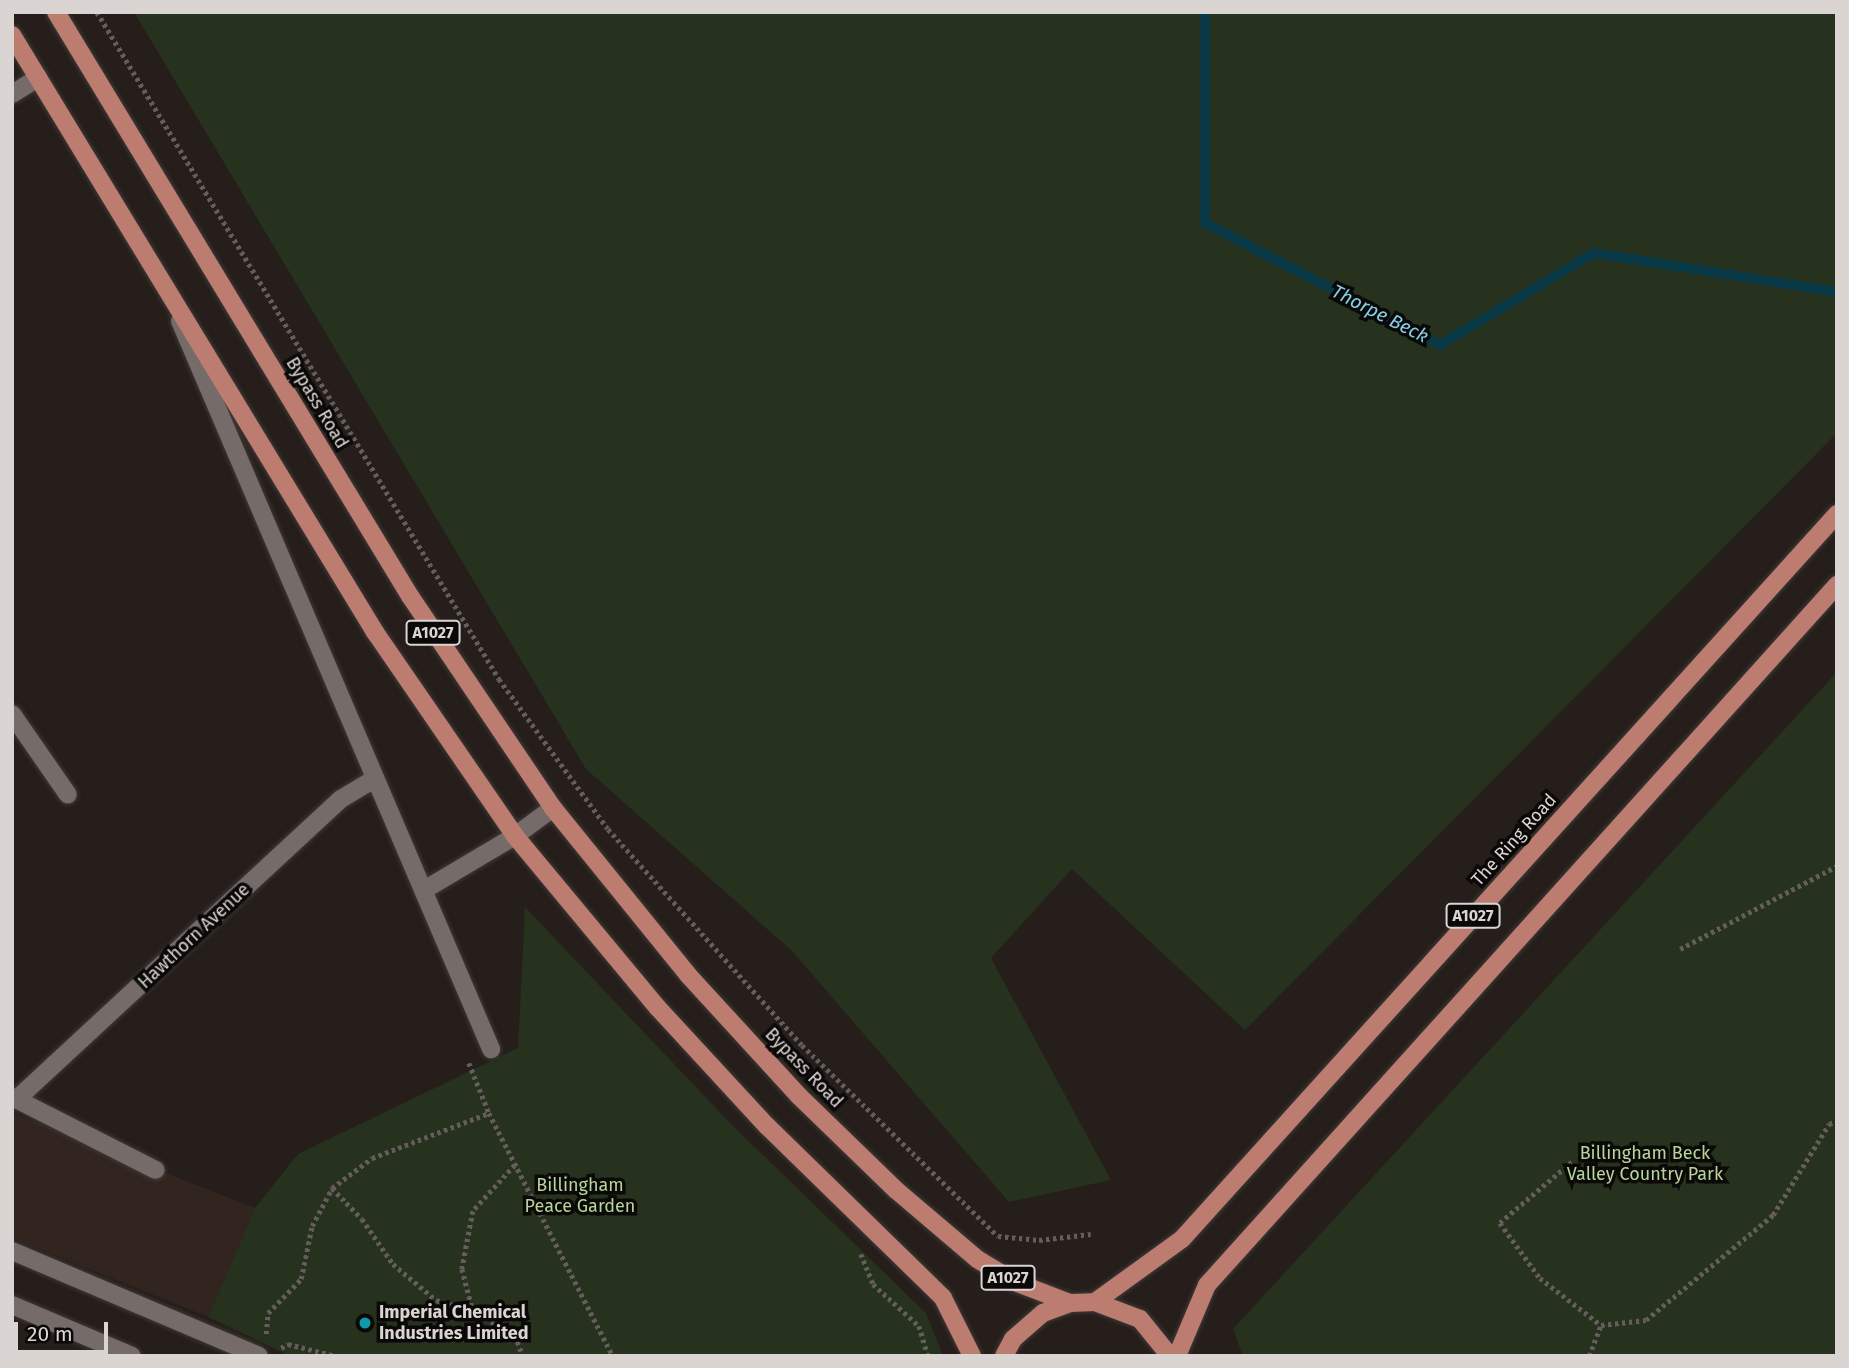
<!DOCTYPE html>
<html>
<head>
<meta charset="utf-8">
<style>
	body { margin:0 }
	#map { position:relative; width:1849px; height:1368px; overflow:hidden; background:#251e1b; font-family:"Fira Sans",sans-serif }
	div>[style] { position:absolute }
	.built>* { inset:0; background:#32251f }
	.green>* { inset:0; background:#26311e }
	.stream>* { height:10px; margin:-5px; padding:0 5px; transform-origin:5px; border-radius:5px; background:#093846 }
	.path>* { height:4.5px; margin-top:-2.25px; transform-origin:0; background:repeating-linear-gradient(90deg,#645d5b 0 3.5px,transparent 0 7px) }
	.roads { filter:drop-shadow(0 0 2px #3f3937) drop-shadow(0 0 2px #3f3937) }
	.minor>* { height:18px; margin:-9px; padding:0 9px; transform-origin:9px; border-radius:9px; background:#756c69 }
	.major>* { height:18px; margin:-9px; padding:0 9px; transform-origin:9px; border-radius:9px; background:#bc7c6f }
	.dots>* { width:19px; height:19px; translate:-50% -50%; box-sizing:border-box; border:4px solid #0b0907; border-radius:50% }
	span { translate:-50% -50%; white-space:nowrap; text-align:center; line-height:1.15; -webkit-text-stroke:7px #0b0907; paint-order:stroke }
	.shield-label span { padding:2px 5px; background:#0b0907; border:2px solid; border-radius:5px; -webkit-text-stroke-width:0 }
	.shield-label { font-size:16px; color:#dad5d3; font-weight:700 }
	.street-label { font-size:18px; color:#dad5d3 }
	.park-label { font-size:18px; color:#b5d59c }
	.poi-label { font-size:18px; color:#dad5d3; font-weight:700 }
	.left { translate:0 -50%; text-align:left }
	.water-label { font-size:19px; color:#84d0e9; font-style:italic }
	.frame { position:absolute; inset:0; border:14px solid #dad5d3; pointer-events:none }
	.scale { position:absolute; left:14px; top:1322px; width:94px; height:32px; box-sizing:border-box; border:4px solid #dad5d3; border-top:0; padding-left:9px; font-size:21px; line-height:24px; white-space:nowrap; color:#dad5d3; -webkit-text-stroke:5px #0b0907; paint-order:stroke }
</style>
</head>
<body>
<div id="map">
	<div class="built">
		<i style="clip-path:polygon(12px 1113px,255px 1208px,208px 1317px,12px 1238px)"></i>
	</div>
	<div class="green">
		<i style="clip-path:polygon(134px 12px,1837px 12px,1837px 433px,1245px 1030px,1072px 869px,991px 958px,1111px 1180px,1009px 1202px,792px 951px,586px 769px)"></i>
		<i style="clip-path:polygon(1837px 672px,1837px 1356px,1243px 1356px,1233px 1329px)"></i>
		<i style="clip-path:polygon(525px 907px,731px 1124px,926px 1313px,943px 1356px,290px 1356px,208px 1317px,255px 1208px,298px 1154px,518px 1048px)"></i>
	</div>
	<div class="stream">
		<i style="left:1205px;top:12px;width:211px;rotate:90deg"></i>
		<i style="left:1205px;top:223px;width:265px;rotate:27.4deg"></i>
		<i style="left:1440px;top:345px;width:179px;rotate:-30.9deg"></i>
		<i style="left:1594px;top:253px;width:246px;rotate:9.1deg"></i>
	</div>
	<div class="path">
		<i style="left:97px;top:12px;width:779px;rotate:58.92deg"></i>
		<i style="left:499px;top:679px;width:185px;rotate:54deg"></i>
		<i style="left:608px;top:829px;width:290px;rotate:48.1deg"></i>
		<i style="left:802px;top:1045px;width:274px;rotate:44.3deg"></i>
		<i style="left:998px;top:1236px;width:41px;rotate:5.6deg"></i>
		<i style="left:1039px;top:1240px;width:52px;rotate:-6.6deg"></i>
		<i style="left:1680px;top:949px;width:178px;rotate:-27.9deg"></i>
		<i style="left:469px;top:1063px;width:54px;rotate:68.2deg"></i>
		<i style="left:489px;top:1113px;width:273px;rotate:63deg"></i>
		<i style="left:1572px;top:1162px;width:94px;rotate:139.7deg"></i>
		<i style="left:1500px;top:1223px;width:68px;rotate:54deg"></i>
		<i style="left:1540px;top:1278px;width:77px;rotate:37.6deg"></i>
		<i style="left:1601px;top:1325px;width:45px;rotate:-6.3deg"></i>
		<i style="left:1646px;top:1320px;width:165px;rotate:-39.6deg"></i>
		<i style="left:1773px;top:1215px;width:107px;rotate:-58.4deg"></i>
		<i style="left:1829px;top:1124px;width:9px;rotate:-21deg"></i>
		<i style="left:515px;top:1165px;width:62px;rotate:132.4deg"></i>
		<i style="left:473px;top:1211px;width:59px;rotate:100.7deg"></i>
		<i style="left:462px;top:1269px;width:43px;rotate:75.3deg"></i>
		<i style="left:473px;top:1311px;width:48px;rotate:29.7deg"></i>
		<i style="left:515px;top:1335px;width:22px;rotate:69deg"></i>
		<i style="left:332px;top:1188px;width:43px;rotate:45.9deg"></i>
		<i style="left:362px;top:1219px;width:55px;rotate:55.4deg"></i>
		<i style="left:393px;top:1264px;width:56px;rotate:39.9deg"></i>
		<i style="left:436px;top:1300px;width:38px;rotate:17deg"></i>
		<i style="left:861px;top:1254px;width:32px;rotate:68deg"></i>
		<i style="left:873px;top:1284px;width:62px;rotate:42.4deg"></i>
		<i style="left:919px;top:1326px;width:31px;rotate:73deg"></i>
		<i style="left:266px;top:1334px;width:21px;rotate:-85deg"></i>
		<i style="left:268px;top:1313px;width:47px;rotate:-45.9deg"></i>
		<i style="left:301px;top:1279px;width:54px;rotate:-78.3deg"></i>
		<i style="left:312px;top:1226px;width:43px;rotate:-62.2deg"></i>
		<i style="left:332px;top:1188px;width:50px;rotate:-36.9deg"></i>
		<i style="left:372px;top:1158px;width:125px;rotate:-21deg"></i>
		<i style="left:281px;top:1348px;width:8px;rotate:-30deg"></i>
		<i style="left:288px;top:1344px;width:49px;rotate:14deg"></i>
		<i style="left:1589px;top:1356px;width:33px;rotate:-69deg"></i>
	</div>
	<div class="roads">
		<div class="minor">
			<i style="left:12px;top:94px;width:31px;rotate:-32deg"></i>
			<i style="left:180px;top:321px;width:792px;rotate:66.87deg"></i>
			<i style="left:12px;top:714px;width:98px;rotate:55.3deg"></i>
			<i style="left:424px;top:890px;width:106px;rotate:-30.7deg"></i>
			<i style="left:515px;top:836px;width:47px;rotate:-36.4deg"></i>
			<i style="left:12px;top:1097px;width:161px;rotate:26.9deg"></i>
			<i style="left:18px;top:1098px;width:440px;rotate:-42.8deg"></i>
			<i style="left:341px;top:799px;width:39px;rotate:-31deg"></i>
			<i style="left:12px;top:1251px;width:268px;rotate:23deg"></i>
			<i style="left:12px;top:1305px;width:130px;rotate:23deg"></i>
		</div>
		<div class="major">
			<i style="left:56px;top:12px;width:683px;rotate:58.78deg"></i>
			<i style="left:410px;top:596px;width:256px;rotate:56deg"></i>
			<i style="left:553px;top:808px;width:216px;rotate:51deg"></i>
			<i style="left:689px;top:976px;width:163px;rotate:47.5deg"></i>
			<i style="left:799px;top:1096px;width:135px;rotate:44.1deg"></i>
			<i style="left:896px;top:1190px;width:106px;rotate:40.4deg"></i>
			<i style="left:977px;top:1259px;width:44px;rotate:31.2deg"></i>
			<i style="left:1015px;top:1282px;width:59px;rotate:20.9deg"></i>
			<i style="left:12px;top:35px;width:699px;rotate:58.7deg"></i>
			<i style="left:375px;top:632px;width:247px;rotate:55.5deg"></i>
			<i style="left:515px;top:836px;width:224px;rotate:50.3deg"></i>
			<i style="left:658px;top:1008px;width:161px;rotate:47.3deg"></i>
			<i style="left:767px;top:1126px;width:246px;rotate:44.3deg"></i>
			<i style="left:943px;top:1298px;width:65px;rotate:63.4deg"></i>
			<i style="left:1095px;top:1302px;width:107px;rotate:-35.9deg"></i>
			<i style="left:1182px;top:1239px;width:977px;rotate:-47.9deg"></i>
			<i style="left:1004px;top:1356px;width:19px;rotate:-62deg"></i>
			<i style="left:1013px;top:1339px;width:40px;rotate:-41deg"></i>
			<i style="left:1043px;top:1313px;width:29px;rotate:-20deg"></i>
			<i style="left:1070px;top:1303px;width:25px;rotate:-2deg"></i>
			<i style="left:1095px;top:1302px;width:48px;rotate:20.7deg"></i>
			<i style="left:1140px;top:1319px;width:48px;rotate:51deg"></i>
			<i style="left:1177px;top:1356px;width:77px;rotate:-67.1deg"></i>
			<i style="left:1207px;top:1285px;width:942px;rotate:-48.01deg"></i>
		</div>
	</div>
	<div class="dots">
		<i style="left:365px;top:1323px;background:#0f9aa8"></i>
	</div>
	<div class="shield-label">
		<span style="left:433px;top:633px">A1027</span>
		<span style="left:1473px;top:916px">A1027</span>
		<span style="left:1008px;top:1278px">A1027</span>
	</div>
	<div class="street-label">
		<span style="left:317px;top:403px;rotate:59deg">Bypass Road</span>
		<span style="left:1514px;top:840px;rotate:-48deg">The Ring Road</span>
		<span style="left:194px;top:936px;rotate:-43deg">Hawthorn Avenue</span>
		<span style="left:804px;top:1068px;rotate:46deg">Bypass Road</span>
	</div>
	<div class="park-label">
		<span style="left:1645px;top:1164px">Billingham Beck<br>Valley Country Park</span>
		<span style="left:580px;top:1196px">Billingham<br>Peace Garden</span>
	</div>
	<div class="poi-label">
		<span class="left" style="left:379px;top:1323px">Imperial Chemical<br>Industries Limited</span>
	</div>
	<div class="water-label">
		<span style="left:1380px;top:314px;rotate:27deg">Thorpe Beck</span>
	</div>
	<div class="frame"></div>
	<div class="scale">20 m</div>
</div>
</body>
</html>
